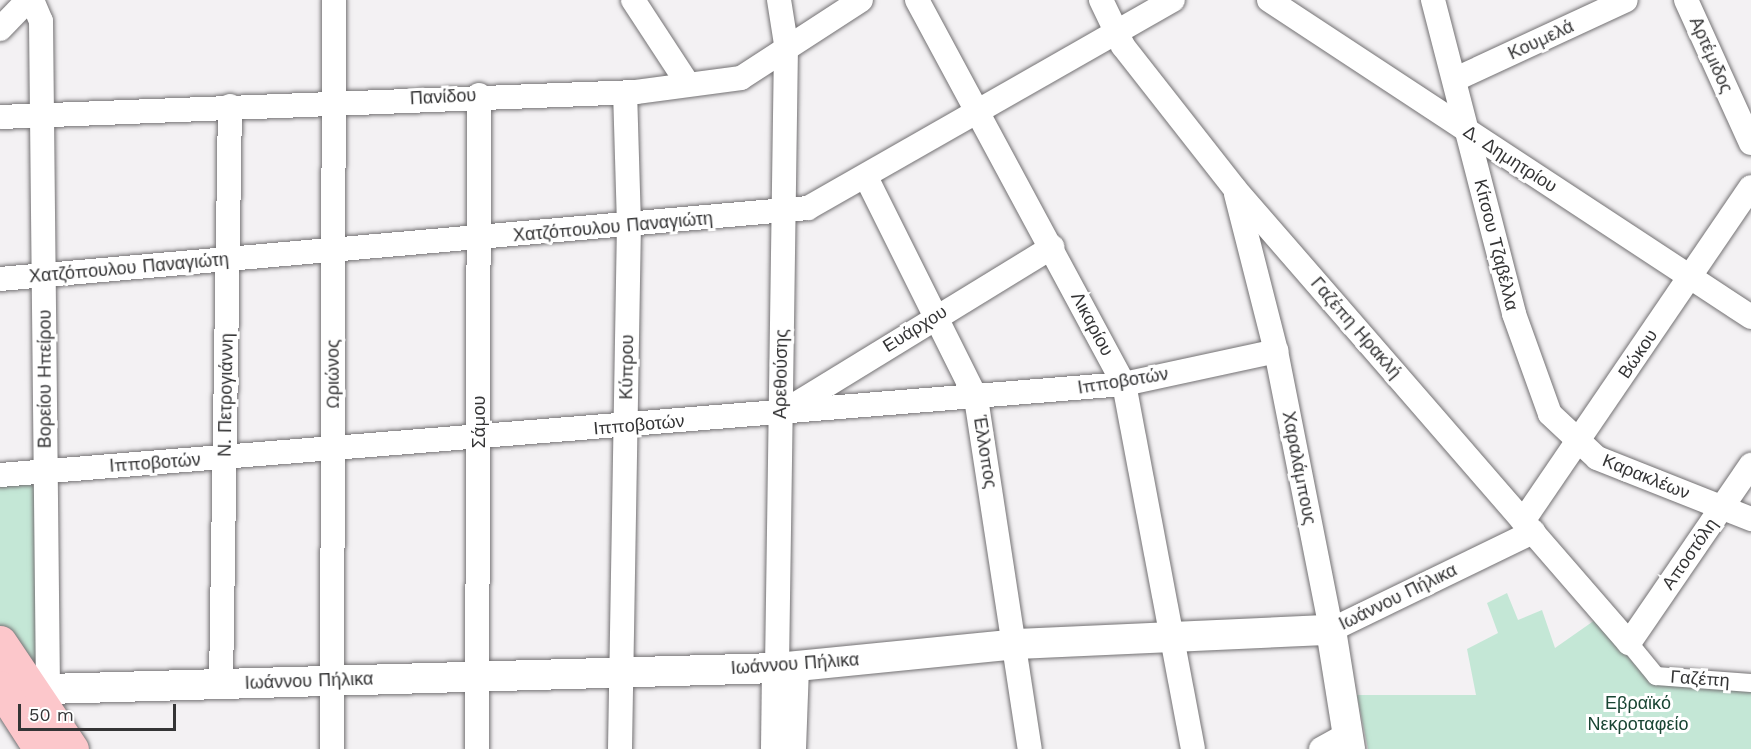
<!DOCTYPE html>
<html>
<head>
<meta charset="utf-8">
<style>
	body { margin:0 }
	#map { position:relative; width:1751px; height:749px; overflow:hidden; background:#f3f1f3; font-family:"Work Sans",sans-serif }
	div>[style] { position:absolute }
	.green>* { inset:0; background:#c4e7d6 }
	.roads { filter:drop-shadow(0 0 2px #737173) drop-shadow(0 0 2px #737173) }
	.pedestrian>* { height:18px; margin:-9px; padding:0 9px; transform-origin:9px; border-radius:9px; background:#fff }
	.minor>* { height:24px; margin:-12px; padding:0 12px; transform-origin:12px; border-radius:12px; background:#fff }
	.tertiary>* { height:30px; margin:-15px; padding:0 15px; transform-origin:15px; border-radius:15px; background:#fff }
	.primary>* { height:33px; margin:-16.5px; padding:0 16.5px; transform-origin:16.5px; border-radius:16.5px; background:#fcc7cb }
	span { translate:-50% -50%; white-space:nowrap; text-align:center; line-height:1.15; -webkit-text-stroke:6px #fff; paint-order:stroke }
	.street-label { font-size:18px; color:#343435 }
	.park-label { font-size:18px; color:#194533 }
	.scale { position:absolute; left:18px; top:704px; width:158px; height:27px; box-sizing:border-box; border:3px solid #343435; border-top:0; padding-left:8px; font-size:18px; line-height:21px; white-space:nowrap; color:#343435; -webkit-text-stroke:4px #fff; paint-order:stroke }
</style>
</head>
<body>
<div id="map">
	<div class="green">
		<i style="clip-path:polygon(46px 470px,48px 689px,0 658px,0 475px)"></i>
		<i style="clip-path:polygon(1507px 593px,1518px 620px,1542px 610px,1555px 648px,1595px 620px,1647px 678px,1751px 683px,1751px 749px,1368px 749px,1357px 695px,1476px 695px,1467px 649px,1498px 633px,1487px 603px)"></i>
	</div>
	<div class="roads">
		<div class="pedestrian">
			<i style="left:1629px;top:643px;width:43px;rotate:50.7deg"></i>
			<i style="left:1656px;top:676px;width:95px;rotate:4.2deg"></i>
		</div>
		<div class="minor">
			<i style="left:32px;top:0;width:23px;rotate:67deg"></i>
			<i style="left:41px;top:21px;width:668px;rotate:89.4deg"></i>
			<i style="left:633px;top:0;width:100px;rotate:56.8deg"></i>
			<i style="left:917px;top:0;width:436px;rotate:61.7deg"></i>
			<i style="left:1124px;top:384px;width:371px;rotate:79.3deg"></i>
			<i style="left:1101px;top:0;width:51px;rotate:64.4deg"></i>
			<i style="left:1123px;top:46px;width:182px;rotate:51.9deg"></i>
			<i style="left:1235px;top:189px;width:601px;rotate:49.05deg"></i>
			<i style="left:1629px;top:643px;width:216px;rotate:-55.6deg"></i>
			<i style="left:1269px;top:0;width:577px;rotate:33.33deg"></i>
			<i style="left:1433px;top:0;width:324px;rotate:75.5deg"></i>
			<i style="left:1514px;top:314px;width:106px;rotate:70.2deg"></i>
			<i style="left:1550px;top:414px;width:64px;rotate:43.1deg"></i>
			<i style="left:1597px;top:458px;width:166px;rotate:21.6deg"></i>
			<i style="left:1686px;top:0;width:157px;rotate:65.6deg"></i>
			<i style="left:0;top:29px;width:40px;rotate:-46deg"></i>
			<i style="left:1456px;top:79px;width:187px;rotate:-24.9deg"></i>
			<i style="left:0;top:117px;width:636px;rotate:-2.25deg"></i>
			<i style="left:636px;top:92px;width:106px;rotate:-7.6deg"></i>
			<i style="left:741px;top:78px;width:143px;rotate:-33deg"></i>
			<i style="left:866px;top:177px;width:247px;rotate:63.5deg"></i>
			<i style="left:976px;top:398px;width:355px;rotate:81.3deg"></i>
			<i style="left:1236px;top:194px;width:162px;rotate:75.7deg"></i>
			<i style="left:1276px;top:351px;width:284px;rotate:78.8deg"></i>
			<i style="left:1331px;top:630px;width:225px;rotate:-25.9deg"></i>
			<i style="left:0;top:279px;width:811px;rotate:-5.02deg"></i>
			<i style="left:808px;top:208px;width:420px;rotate:-29.7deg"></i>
			<i style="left:783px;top:412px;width:316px;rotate:-31.5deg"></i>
			<i style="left:0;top:475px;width:1128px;rotate:-4.63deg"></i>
			<i style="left:1124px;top:384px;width:156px;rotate:-12.2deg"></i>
			<i style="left:1523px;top:521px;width:404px;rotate:-55.7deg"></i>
			<i style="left:777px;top:668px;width:624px;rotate:-89.17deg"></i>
			<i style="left:786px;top:44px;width:45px;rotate:-99deg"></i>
			<i style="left:221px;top:684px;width:578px;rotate:-89.11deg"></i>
			<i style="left:332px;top:749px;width:749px;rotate:-89.85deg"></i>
			<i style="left:477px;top:749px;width:654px;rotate:-89.82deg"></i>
			<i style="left:620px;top:749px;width:524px;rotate:-89.02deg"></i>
			<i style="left:629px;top:225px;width:132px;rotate:-91.7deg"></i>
			<i style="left:794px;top:749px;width:83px;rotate:-87.9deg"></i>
			<i style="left:1321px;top:749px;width:29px;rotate:-29deg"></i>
		</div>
		<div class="tertiary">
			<i style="left:36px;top:697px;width:14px;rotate:-34deg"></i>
			<i style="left:48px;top:689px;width:729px;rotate:-1.65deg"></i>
			<i style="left:777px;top:668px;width:241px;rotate:-5.7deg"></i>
			<i style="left:1017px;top:644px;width:314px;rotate:-2.6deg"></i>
			<i style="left:1331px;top:630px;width:121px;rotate:80.9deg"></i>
			<i style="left:776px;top:749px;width:81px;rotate:-89.3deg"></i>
		</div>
		<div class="primary">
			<i style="left:0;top:642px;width:129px;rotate:56.1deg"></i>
			<i style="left:0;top:687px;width:74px;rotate:57.2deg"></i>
		</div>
	</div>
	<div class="street-label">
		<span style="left:1541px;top:40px;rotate:-25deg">Κουμελά</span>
		<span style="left:1711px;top:55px;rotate:66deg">Αρτέμιδος</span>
		<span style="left:443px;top:97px;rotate:-3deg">Πανίδου</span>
		<span style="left:1510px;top:159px;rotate:33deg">Δ. Δημητρίου</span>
		<span style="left:613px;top:227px;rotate:-5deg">Χατζόπουλου Παναγιώτη</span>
		<span style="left:1496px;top:245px;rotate:76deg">Κίτσου Τζαβέλλα</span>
		<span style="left:129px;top:268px;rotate:-5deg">Χατζόπουλου Παναγιώτη</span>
		<span style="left:1092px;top:324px;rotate:62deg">Λικαρίου</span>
		<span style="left:1356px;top:328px;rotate:49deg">Γαζέπη Ηρακλή</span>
		<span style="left:915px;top:329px;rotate:-32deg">Ευάρχου</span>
		<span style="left:1638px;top:354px;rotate:-56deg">Βώκου</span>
		<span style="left:627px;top:367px;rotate:-89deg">Κύπρου</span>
		<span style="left:333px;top:374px;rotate:-90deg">Ωριώνος</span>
		<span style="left:781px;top:374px;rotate:-89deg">Αρεθούσης</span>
		<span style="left:45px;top:379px;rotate:-90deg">Βορείου Ηπείρου</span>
		<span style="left:1123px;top:381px;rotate:-9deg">Ιπποβοτών</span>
		<span style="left:226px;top:395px;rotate:-89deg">Ν. Πετρογιάννη</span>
		<span style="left:479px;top:422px;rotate:-90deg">Σάμου</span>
		<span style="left:639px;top:425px;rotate:-5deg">Ιπποβοτών</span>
		<span style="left:985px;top:452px;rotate:81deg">Έλλοπος</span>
		<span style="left:155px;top:463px;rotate:-4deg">Ιπποβοτών</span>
		<span style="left:1299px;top:468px;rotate:79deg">Χαραλάμπους</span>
		<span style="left:1646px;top:477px;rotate:22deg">Καρακλέων</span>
		<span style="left:1690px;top:554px;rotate:-55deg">Αποστόλη</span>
		<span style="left:1398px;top:597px;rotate:-26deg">Ιωάννου Πήλικα</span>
		<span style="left:795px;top:664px;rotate:-4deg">Ιωάννου Πήλικα</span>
		<span style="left:1700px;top:679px;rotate:4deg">Γαζέπη</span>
		<span style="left:309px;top:681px;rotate:-2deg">Ιωάννου Πήλικα</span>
	</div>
	<div class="park-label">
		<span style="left:1638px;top:714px">Εβραϊκό<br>Νεκροταφείο</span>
	</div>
	<div class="scale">50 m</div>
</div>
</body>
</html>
